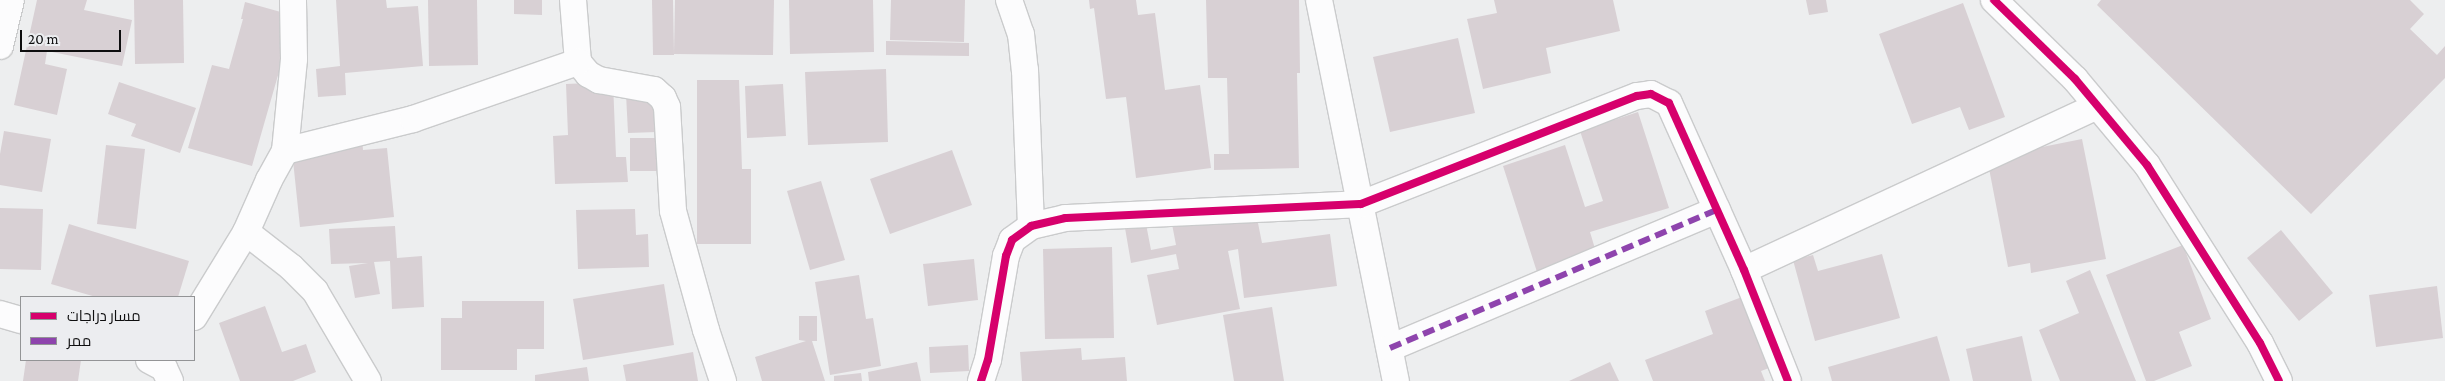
<!DOCTYPE html>
<meta charset="utf-8">
<style>
body{margin:0}
#map{position:relative;width:2445px;height:381px;overflow:hidden;background:#edeeef;font-family:"Crimson Pro",Cairo,serif}
div>[style]{position:absolute}
[style*='--x']{left:calc(var(--x)*1px);top:calc(var(--y)*1px);width:calc(var(--w)*1px);rotate:calc(var(--a)*1deg)}
.building>*{inset:0;background:#d8d0d4}
.roads{filter:drop-shadow(1px 0 #cacbcc) drop-shadow(-1px 0 #cacbcc) drop-shadow(0 1px #cacbcc) drop-shadow(0 -1px #cacbcc)}
.street>*{height:26px;margin:-13px;padding:0 13px;transform-origin:13px;border-radius:13px;background:#fcfcfd}
.quiet>*{height:6px;margin-top:-3px;transform-origin:0;background:repeating-linear-gradient(90deg,#8e44ad 0 12px,transparent 0 18px)}
.cycleway>*{height:8px;margin:-4px;padding:0 4px;transform-origin:4px;border-radius:4px;background:#d6006c}
span{translate:-50% -50%;white-space:nowrap;text-align:center;line-height:1.15;-webkit-text-stroke:4.5px #ecedf0;paint-order:stroke}
.legend{position:absolute;left:20px;top:296px;width:175px;height:65px;box-sizing:border-box;background:#ecedf0;border:1px solid #939496;margin:0;padding:6px 9px;list-style:none;font-size:15px;color:#0e0e0f}
.legend li{display:flex;align-items:center;gap:10px;height:25px}
.legend b{width:25px;border:1px solid #939496}
.scale{position:absolute;left:20px;top:30px;width:101px;height:22px;box-sizing:border-box;border:2px solid #0e0e0f;border-top:0;padding-left:6px;font-size:15px;line-height:18px;white-space:nowrap;color:#0e0e0f;-webkit-text-stroke:4px #ecedf0;paint-order:stroke}
</style>
<div id="map">
<div class="building">
<div style="clip-path:polygon(37px 0,87px 0,84px 10px,132px 20px,122px 66px,47px 51px,45px 64px,67px 69px,57px 115px,14px 105px)"></div>
<div style="clip-path:polygon(134px 0,183px 0,184px 63px,135px 64px)"></div>
<div style="clip-path:polygon(336px 0,386px 0,387px 8px,418px 6px,423px 66px,345px 73px,346px 95px,318px 97px,316px 69px,340px 66px)"></div>
<div style="clip-path:polygon(428px 0,477px 0,478px 65px,429px 66px)"></div>
<div style="clip-path:polygon(514px 0,542px 0,542px 15px,514px 14px)"></div>
<div style="clip-path:polygon(652px 0,673px 0,674px 55px,653px 55px)"></div>
<div style="clip-path:polygon(675px 0,774px 0,773px 55px,674px 54px)"></div>
<div style="clip-path:polygon(789px 0,873px 0,874px 52px,790px 54px)"></div>
<div style="clip-path:polygon(891px 0,965px 0,964px 42px,890px 40px)"></div>
<div style="clip-path:polygon(1089px 0,1136px 0,1138px 15px,1155px 13px,1165px 90px,1200px 85px,1211px 168px,1136px 178px,1126px 97px,1106px 99px,1094px 8px,1090px 9px)"></div>
<div style="clip-path:polygon(1206px 0,1299px 0,1300px 73px,1297px 73px,1299px 168px,1214px 170px,1214px 154px,1229px 154px,1227px 78px,1208px 78px)"></div>
<div style="clip-path:polygon(1494px 0,1613px 0,1620px 31px,1546px 48px,1551px 73px,1483px 89px,1467px 19px,1497px 13px)"></div>
<div style="clip-path:polygon(1806px 0,1826px 0,1828px 12px,1809px 15px)"></div>
<div style="clip-path:polygon(2101px 0,2410px 0,2424px 14px,2410px 29px,2437px 55px,2445px 46px,2445px 78px,2311px 214px,2097px 5px)"></div>
<div style="clip-path:polygon(245px 2px,295px 16px,252px 166px,188px 148px,212px 65px,229px 69px,243px 19px,241px 19px)"></div>
<div style="clip-path:polygon(1963px 3px,2005px 117px,1969px 130px,1960px 107px,1912px 124px,1879px 34px)"></div>
<div style="clip-path:polygon(1458px 38px,1475px 113px,1390px 132px,1373px 57px)"></div>
<div style="clip-path:polygon(886px 41px,969px 43px,969px 56px,886px 55px)"></div>
<div style="clip-path:polygon(886px 69px,888px 142px,808px 145px,805px 72px)"></div>
<div style="clip-path:polygon(697px 80px,739px 80px,742px 169px,751px 169px,751px 244px,697px 244px)"></div>
<div style="clip-path:polygon(119px 82px,196px 108px,180px 153px,131px 136px,136px 124px,108px 114px)"></div>
<div style="clip-path:polygon(613px 82px,616px 157px,626px 157px,628px 182px,555px 184px,553px 136px,568px 135px,566px 84px)"></div>
<div style="clip-path:polygon(783px 84px,786px 136px,747px 138px,745px 86px)"></div>
<div style="clip-path:polygon(626px 94px,656px 94px,657px 132px,628px 133px)"></div>
<div style="clip-path:polygon(1638px 112px,1669px 208px,1590px 232px,1596px 252px,1537px 272px,1503px 166px,1565px 145px,1585px 207px,1603px 201px,1580px 131px)"></div>
<div style="clip-path:polygon(361px 125px,363px 150px,387px 148px,394px 217px,300px 227px,292px 151px)"></div>
<div style="clip-path:polygon(4px 131px,51px 139px,42px 192px,0 185px,0 154px)"></div>
<div style="clip-path:polygon(630px 138px,657px 138px,657px 171px,630px 171px)"></div>
<div style="clip-path:polygon(2082px 139px,2106px 259px,2031px 273px,2030px 263px,2008px 267px,1987px 158px)"></div>
<div style="clip-path:polygon(106px 145px,145px 149px,136px 229px,97px 224px)"></div>
<div style="clip-path:polygon(952px 150px,972px 205px,890px 234px,870px 179px)"></div>
<div style="clip-path:polygon(821px 181px,845px 260px,810px 270px,787px 191px)"></div>
<div style="clip-path:polygon(0 208px,43px 209px,41px 270px,0 269px)"></div>
<div style="clip-path:polygon(1255px 208px,1262px 243px,1330px 234px,1337px 286px,1244px 298px,1238px 249px,1228px 251px,1240px 309px,1157px 325px,1147px 275px,1179px 269px,1176px 254px,1131px 263px,1125px 228px,1146px 224px,1151px 250px,1176px 245px,1172px 224px)"></div>
<div style="clip-path:polygon(635px 209px,636px 235px,648px 234px,649px 267px,578px 269px,576px 210px)"></div>
<div style="clip-path:polygon(69px 224px,189px 261px,178px 297px,96px 297px,51px 284px)"></div>
<div style="clip-path:polygon(395px 226px,397px 258px,422px 256px,424px 307px,392px 309px,390px 261px,374px 262px,380px 294px,355px 298px,349px 266px,368px 263px,331px 264px,329px 229px)"></div>
<div style="clip-path:polygon(2281px 230px,2333px 293px,2299px 321px,2247px 258px)"></div>
<div style="clip-path:polygon(2183px 245px,2211px 319px,2179px 332px,2192px 366px,2154px 381px,2146px 381px,2106px 275px)"></div>
<div style="clip-path:polygon(1112px 247px,1114px 338px,1045px 339px,1043px 249px)"></div>
<div style="clip-path:polygon(1882px 254px,1900px 318px,1815px 341px,1793px 260px,1813px 255px,1818px 271px)"></div>
<div style="clip-path:polygon(974px 259px,978px 300px,928px 306px,923px 264px)"></div>
<div style="clip-path:polygon(2090px 270px,2136px 381px,2060px 381px,2039px 330px,2079px 313px,2066px 281px)"></div>
<div style="clip-path:polygon(859px 275px,866px 319px,873px 318px,881px 366px,830px 375px,815px 282px)"></div>
<div style="clip-path:polygon(664px 284px,674px 345px,583px 360px,573px 299px)"></div>
<div style="clip-path:polygon(2437px 286px,2443px 338px,2376px 347px,2369px 295px)"></div>
<div style="clip-path:polygon(1742px 297px,1769px 368px,1761px 371px,1765px 381px,1653px 381px,1645px 360px,1713px 334px,1705px 311px)"></div>
<div style="clip-path:polygon(462px 301px,544px 301px,544px 349px,517px 349px,517px 370px,441px 370px,441px 318px,462px 318px)"></div>
<div style="clip-path:polygon(265px 306px,282px 352px,306px 344px,316px 372px,293px 381px,240px 381px,219px 323px)"></div>
<div style="clip-path:polygon(1272px 307px,1284px 381px,1234px 381px,1223px 315px)"></div>
<div style="clip-path:polygon(799px 316px,817px 316px,817px 341px,812px 341px,825px 381px,762px 381px,755px 357px,806px 341px,799px 340px)"></div>
<div style="clip-path:polygon(1937px 336px,1950px 381px,1832px 381px,1828px 367px)"></div>
<div style="clip-path:polygon(2022px 336px,2032px 381px,1973px 381px,1966px 349px)"></div>
<div style="clip-path:polygon(968px 345px,969px 371px,930px 373px,929px 347px)"></div>
<div style="clip-path:polygon(1081px 348px,1082px 360px,1125px 357px,1127px 381px,1022px 381px,1020px 352px)"></div>
<div style="clip-path:polygon(693px 352px,698px 381px,626px 381px,623px 365px)"></div>
<div style="clip-path:polygon(26px 360px,81px 360px,78px 381px,23px 381px)"></div>
<div style="clip-path:polygon(917px 362px,921px 381px,869px 381px,868px 372px)"></div>
<div style="clip-path:polygon(1610px 362px,1619px 381px,1569px 381px)"></div>
<div style="clip-path:polygon(587px 367px,589px 381px,535px 381px,535px 375px)"></div>
<div style="clip-path:polygon(861px 373px,862px 381px,834px 381px,834px 376px)"></div>
</div>
<div class="roads">
<div class="street">
<div style="--x:573;--y:0;--w:62;--a:85.4"></div>
<div style="--x:578;--y:62;--w:16;--a:50"></div>
<div style="--x:588;--y:74;--w:13;--a:29"></div>
<div style="--x:599;--y:80;--w:56;--a:10.3"></div>
<div style="--x:654;--y:90;--w:12;--a:42"></div>
<div style="--x:663;--y:98;--w:10;--a:66"></div>
<div style="--x:667;--y:107;--w:104;--a:86.7"></div>
<div style="--x:673;--y:211;--w:123;--a:74.5"></div>
<div style="--x:706;--y:330;--w:54;--a:71.6"></div>
<div style="--x:1009;--y:0;--w:36;--a:71"></div>
<div style="--x:1021;--y:34;--w:36;--a:84"></div>
<div style="--x:1025;--y:70;--w:156;--a:87.8"></div>
<div style="--x:1319;--y:0;--w:389;--a:78.6"></div>
<div style="--x:1994;--y:0;--w:113;--a:44.3"></div>
<div style="--x:2075;--y:79;--w:112;--a:50.1"></div>
<div style="--x:2147;--y:165;--w:211;--a:57.6"></div>
<div style="--x:2260;--y:343;--w:42;--a:63.4"></div>
<div style="--x:0;--y:46;--w:47;--a:-76.6"></div>
<div style="--x:285;--y:151;--w:132;--a:-14"></div>
<div style="--x:413;--y:119;--w:175;--a:-19.1"></div>
<div style="--x:246;--y:232;--w:57;--a:37.9"></div>
<div style="--x:291;--y:267;--w:34;--a:45"></div>
<div style="--x:315;--y:291;--w:104;--a:59.5"></div>
<div style="--x:1744;--y:270;--w:389;--a:-24.9"></div>
<div style="--x:0;--y:314;--w:22;--a:16"></div>
<div style="--x:194;--y:317;--w:100;--a:-58.5"></div>
<div style="--x:246;--y:232;--w:57;--a:-66.1"></div>
<div style="--x:269;--y:180;--w:33;--a:-61"></div>
<div style="--x:285;--y:151;--w:92;--a:-84.4"></div>
<div style="--x:294;--y:59;--w:59;--a:-91"></div>
<div style="--x:1390;--y:348;--w:355;--a:-22.9"></div>
<div style="--x:149;--y:360;--w:17;--a:28"></div>
<div style="--x:164;--y:368;--w:14;--a:65"></div>
<div style="--x:981;--y:381;--w:22;--a:-72"></div>
<div style="--x:988;--y:360;--w:106;--a:-80.2"></div>
<div style="--x:1006;--y:256;--w:17;--a:-69"></div>
<div style="--x:1012;--y:240;--w:24;--a:-36"></div>
<div style="--x:1031;--y:226;--w:35;--a:-13"></div>
<div style="--x:1065;--y:218;--w:296;--a:-2.7"></div>
<div style="--x:1361;--y:204;--w:296;--a:-21.4"></div>
<div style="--x:1637;--y:96;--w:14;--a:-8"></div>
<div style="--x:1651;--y:94;--w:20;--a:27"></div>
<div style="--x:1669;--y:103;--w:183;--a:65.8"></div>
<div style="--x:1744;--y:270;--w:119;--a:68.4"></div>
</div>
</div>
<div class="quiet">
<div style="--x:1390;--y:348;--w:355;--a:-22.9"></div>
</div>
<div class="cycleway">
<div style="--x:1994;--y:0;--w:113;--a:44.3"></div>
<div style="--x:2075;--y:79;--w:112;--a:50.1"></div>
<div style="--x:2147;--y:165;--w:211;--a:57.6"></div>
<div style="--x:2260;--y:343;--w:42;--a:63.4"></div>
<div style="--x:981;--y:381;--w:22;--a:-72"></div>
<div style="--x:988;--y:360;--w:106;--a:-80.2"></div>
<div style="--x:1006;--y:256;--w:17;--a:-69"></div>
<div style="--x:1012;--y:240;--w:24;--a:-36"></div>
<div style="--x:1031;--y:226;--w:35;--a:-13"></div>
<div style="--x:1065;--y:218;--w:296;--a:-2.7"></div>
<div style="--x:1361;--y:204;--w:296;--a:-21.4"></div>
<div style="--x:1637;--y:96;--w:14;--a:-8"></div>
<div style="--x:1651;--y:94;--w:20;--a:27"></div>
<div style="--x:1669;--y:103;--w:183;--a:65.8"></div>
<div style="--x:1744;--y:270;--w:119;--a:68.4"></div>
</div>
<ul class="legend">
<li><b style="height:6px;background:#d6006c"></b>مسار دراجات</li>
<li><b style="height:6px;background:#8e44ad"></b>ممر</li>
</ul>
<div class="scale">20 m</div>
</div>
